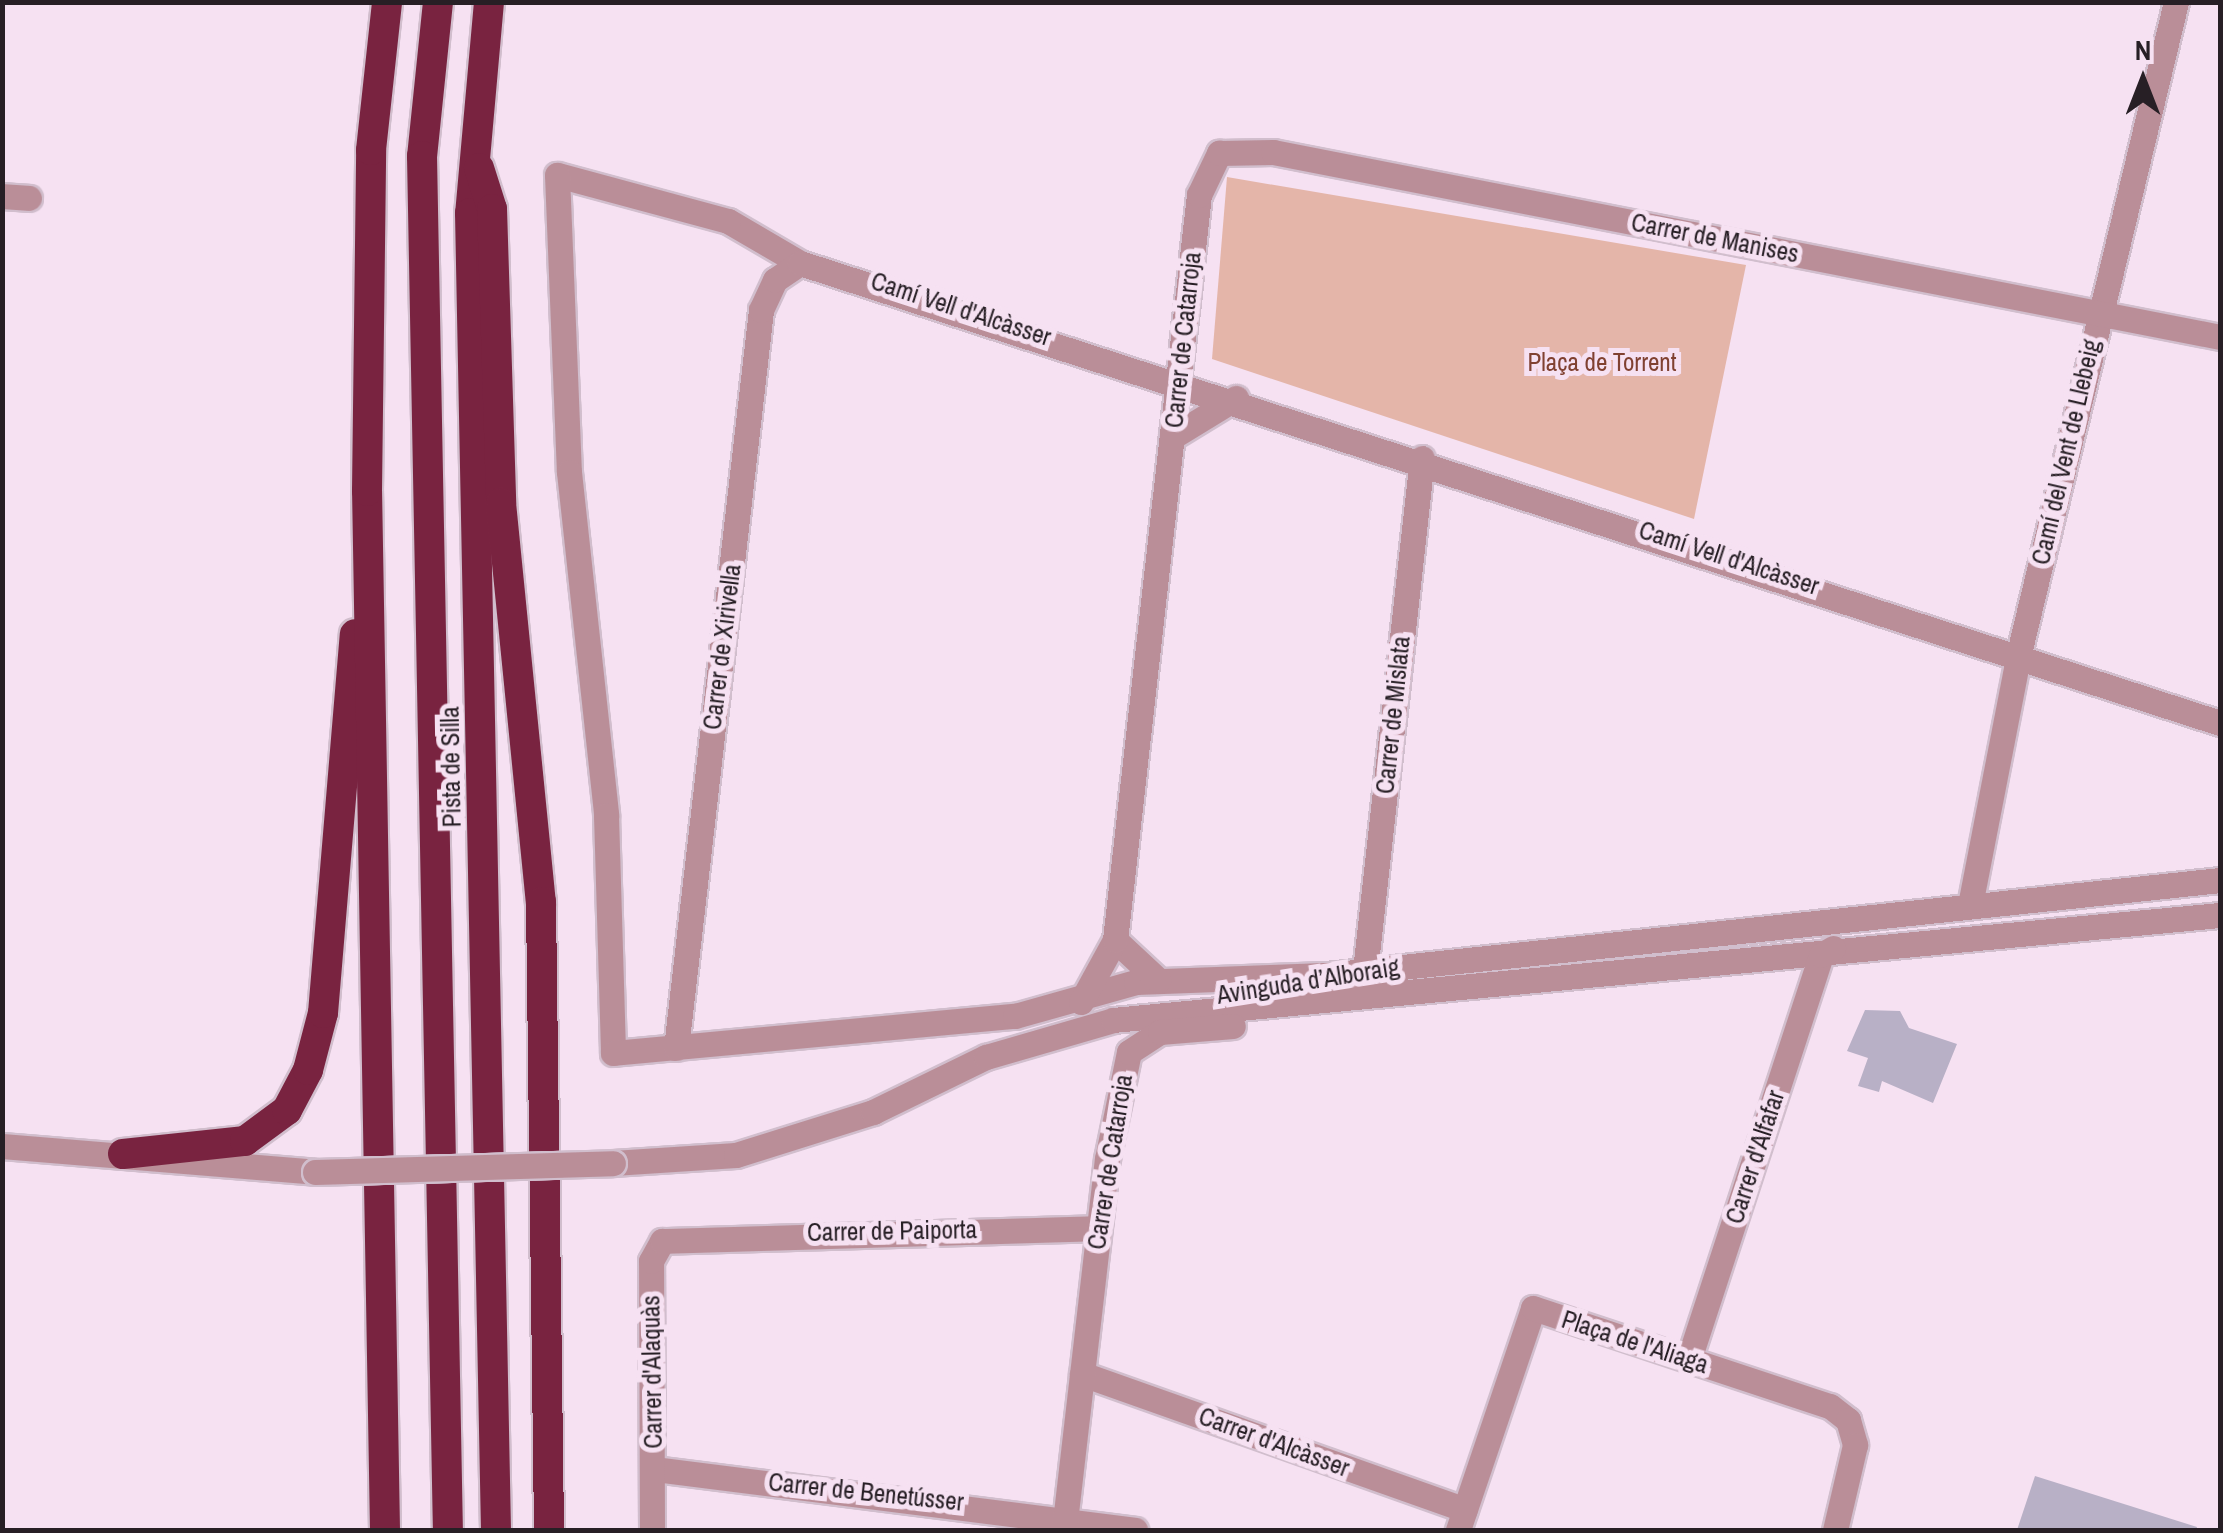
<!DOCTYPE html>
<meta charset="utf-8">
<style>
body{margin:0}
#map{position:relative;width:2223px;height:1533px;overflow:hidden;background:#f6e1f2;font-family:"Archivo Narrow",sans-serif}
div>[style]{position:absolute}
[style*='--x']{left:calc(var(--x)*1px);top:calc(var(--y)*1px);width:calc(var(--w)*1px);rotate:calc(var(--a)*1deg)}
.green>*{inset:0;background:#e4b5a9}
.building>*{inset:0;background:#b8b0c6}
.roads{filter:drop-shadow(2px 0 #d1becd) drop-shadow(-2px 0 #d1becd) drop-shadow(0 2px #d1becd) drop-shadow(0 -2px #d1becd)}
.minor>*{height:25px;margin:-12.5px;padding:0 12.5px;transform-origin:12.5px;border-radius:12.5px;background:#ba8e98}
.highway>*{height:30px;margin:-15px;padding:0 15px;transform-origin:15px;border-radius:15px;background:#792340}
.bridges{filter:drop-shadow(2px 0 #d1becd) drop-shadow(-2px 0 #d1becd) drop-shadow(0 2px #d1becd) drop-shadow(0 -2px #d1becd)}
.minor-bridge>*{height:25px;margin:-12.5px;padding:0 12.5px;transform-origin:12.5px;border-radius:12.5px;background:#ba8e98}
span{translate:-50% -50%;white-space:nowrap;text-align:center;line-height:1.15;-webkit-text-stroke:10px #f6e1f2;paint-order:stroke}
.street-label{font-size:25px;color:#271f25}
.park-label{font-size:25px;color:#804131}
.frame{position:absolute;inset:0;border:5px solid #271f25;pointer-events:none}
.north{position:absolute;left:2093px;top:30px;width:100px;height:100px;-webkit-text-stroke:8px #f6e1f2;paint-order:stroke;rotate:0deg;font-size:28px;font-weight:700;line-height:40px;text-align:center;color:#271f25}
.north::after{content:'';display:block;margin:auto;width:35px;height:45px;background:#271f25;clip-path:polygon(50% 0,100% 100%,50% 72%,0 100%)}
</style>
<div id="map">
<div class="green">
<div style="clip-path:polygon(1227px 177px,1746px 265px,1694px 519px,1212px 359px)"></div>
</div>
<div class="building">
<div style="clip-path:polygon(1865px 1010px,1900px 1011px,1909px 1028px,1957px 1044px,1933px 1103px,1882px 1081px,1879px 1092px,1858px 1086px,1868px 1058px,1847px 1051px)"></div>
<div style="clip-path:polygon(2035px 1476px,2197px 1527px,2196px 1530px,2017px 1530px)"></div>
</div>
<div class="roads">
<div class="minor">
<div style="--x:2;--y:196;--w:27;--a:4"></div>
<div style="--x:800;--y:263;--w:83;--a:-149.7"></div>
<div style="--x:728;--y:221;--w:177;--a:-164.9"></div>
<div style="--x:557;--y:175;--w:297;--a:87.7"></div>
<div style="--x:569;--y:472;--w:345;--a:83.8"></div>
<div style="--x:606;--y:815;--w:238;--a:88.3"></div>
<div style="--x:613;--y:1053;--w:404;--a:-5.3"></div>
<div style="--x:1015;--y:1016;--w:126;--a:-15.7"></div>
<div style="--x:1136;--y:982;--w:188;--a:-2.1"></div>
<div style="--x:1172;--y:437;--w:75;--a:-31.4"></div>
<div style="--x:1970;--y:905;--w:257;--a:-79"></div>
<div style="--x:2019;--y:653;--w:670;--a:-76.44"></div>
<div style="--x:1115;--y:940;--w:59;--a:42.9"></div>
<div style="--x:1365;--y:971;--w:516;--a:-83.66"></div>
<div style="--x:1308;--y:977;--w:917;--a:-6.07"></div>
<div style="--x:1081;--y:1002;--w:71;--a:-61.3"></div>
<div style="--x:1115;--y:940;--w:750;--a:-83.57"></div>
<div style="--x:1199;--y:195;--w:47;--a:-64.5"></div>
<div style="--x:1219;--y:153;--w:54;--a:-1.1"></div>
<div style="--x:1273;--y:152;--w:965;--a:11.05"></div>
<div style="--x:676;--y:1048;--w:743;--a:-83.43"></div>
<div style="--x:761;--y:310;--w:33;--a:-65"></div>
<div style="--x:775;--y:280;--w:30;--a:-34"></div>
<div style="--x:800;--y:263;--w:1493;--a:17.95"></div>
<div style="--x:2;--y:1146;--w:314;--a:4.7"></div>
<div style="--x:613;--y:1163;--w:123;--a:-3.7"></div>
<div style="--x:736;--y:1155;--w:144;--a:-17.4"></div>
<div style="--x:873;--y:1112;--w:126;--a:-26"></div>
<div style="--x:986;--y:1057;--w:132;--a:-16.2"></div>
<div style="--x:1113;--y:1020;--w:1112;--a:-5.42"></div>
<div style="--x:1689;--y:1359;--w:425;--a:-71.9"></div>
<div style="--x:1821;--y:955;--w:14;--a:-30"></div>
<div style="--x:1082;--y:1374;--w:406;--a:19.5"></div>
<div style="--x:654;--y:1469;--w:485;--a:7.2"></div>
<div style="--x:652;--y:1530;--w:269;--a:-90.2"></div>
<div style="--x:651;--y:1261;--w:23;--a:-61"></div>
<div style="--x:662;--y:1241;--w:437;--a:-1.7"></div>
<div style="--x:1064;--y:1530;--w:373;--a:-83.4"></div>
<div style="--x:1107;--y:1159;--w:109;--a:-78.4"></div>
<div style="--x:1129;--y:1052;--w:37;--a:-33"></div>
<div style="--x:1160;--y:1032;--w:73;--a:-4.7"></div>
<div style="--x:1458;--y:1530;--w:234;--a:-71.3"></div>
<div style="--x:1533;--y:1308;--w:313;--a:18.3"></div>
<div style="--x:1830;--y:1406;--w:23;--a:38"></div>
<div style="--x:1848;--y:1420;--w:26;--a:74"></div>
<div style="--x:1855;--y:1445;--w:87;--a:103.2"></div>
</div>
<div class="highway">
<div style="--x:438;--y:2;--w:155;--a:95.9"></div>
<div style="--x:422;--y:156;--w:1374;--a:88.92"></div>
<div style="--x:489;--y:2;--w:212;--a:95.1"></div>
<div style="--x:470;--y:213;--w:1317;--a:88.87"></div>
<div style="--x:479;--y:168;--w:43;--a:72.4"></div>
<div style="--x:492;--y:209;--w:294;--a:88.2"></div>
<div style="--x:501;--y:503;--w:401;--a:84.3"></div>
<div style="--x:541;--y:902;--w:628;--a:89.27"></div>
<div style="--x:123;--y:1154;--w:123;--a:-6.1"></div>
<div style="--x:245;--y:1141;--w:52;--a:-36.4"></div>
<div style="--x:287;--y:1110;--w:45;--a:-62.3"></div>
<div style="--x:308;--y:1070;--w:59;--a:-75.3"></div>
<div style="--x:323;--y:1013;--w:380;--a:-85.2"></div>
<div style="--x:385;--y:1530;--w:1039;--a:-90.99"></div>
<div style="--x:367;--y:491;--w:341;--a:-89.3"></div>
<div style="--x:371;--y:150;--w:149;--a:-83.8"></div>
</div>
</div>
<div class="bridges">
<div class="minor-bridge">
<div style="--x:315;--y:1172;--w:298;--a:-1.7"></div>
</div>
</div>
<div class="street-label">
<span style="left:1715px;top:238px;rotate:11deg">Carrer de Manises</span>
<span style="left:961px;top:309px;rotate:18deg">Camí Vell d'Alcàsser</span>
<span style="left:1183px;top:340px;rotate:-84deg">Carrer de Catarroja</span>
<span style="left:2066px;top:452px;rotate:-77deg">Camí del Vent de Llebeig</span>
<span style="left:1729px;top:558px;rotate:18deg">Camí Vell d'Alcàsser</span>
<span style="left:722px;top:647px;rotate:-83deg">Carrer de Xirivella</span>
<span style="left:1393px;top:715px;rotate:-84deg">Carrer de Mislata</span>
<span style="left:451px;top:767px;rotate:-91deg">Pista de Silla</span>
<span style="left:1308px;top:981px;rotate:-9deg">Avinguda d’Alboraig</span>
<span style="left:1755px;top:1157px;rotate:-72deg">Carrer d'Alfafar</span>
<span style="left:1110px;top:1162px;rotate:-81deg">Carrer de Catarroja</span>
<span style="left:892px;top:1231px;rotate:-1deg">Carrer de Paiporta</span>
<span style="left:1635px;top:1342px;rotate:18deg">Plaça de l'Aliaga</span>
<span style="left:652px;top:1372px;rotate:-91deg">Carrer d'Alaquàs</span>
<span style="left:1274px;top:1442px;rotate:20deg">Carrer d'Alcàsser</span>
<span style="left:866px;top:1492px;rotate:6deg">Carrer de Benetússer</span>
</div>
<div class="park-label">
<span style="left:1602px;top:362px">Plaça de Torrent</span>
</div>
<div class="frame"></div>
<div class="north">N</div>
</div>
